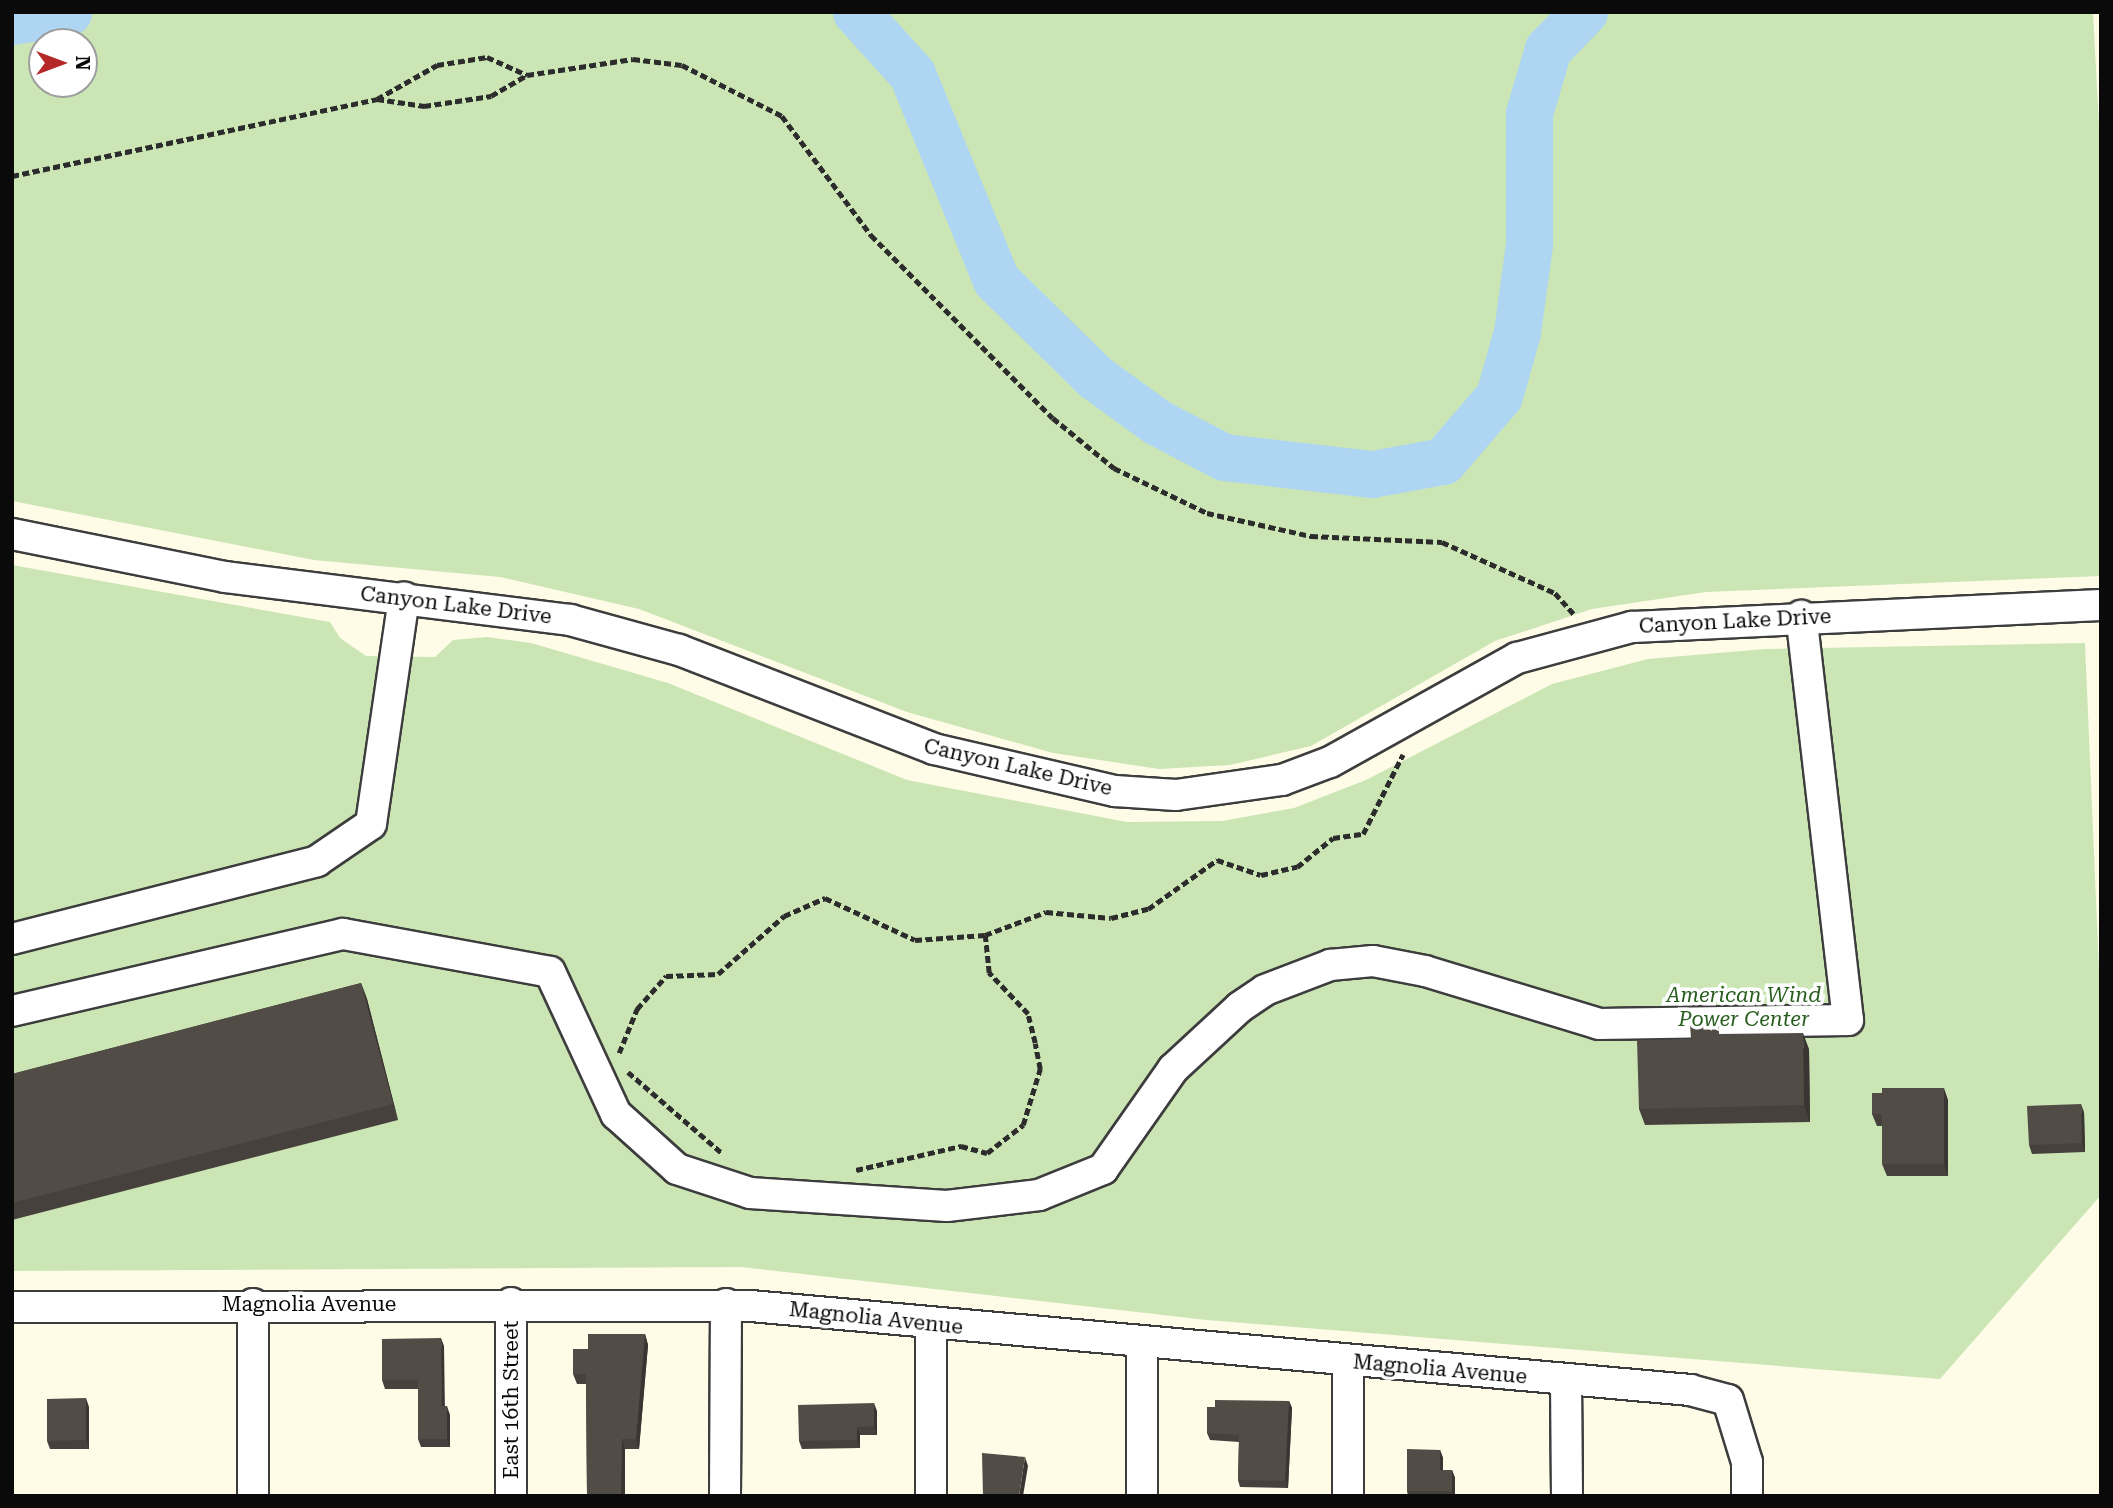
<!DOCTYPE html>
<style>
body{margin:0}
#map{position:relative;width:2113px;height:1508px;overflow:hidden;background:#fefbe7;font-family:"Roboto Serif",serif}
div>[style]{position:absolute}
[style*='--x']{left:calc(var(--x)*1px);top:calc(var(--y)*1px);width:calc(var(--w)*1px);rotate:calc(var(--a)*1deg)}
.green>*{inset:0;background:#cbe6b4}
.river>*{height:47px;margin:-23.5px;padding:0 23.5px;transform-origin:23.5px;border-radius:23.5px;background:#aed6f3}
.path>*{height:4.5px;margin-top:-2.25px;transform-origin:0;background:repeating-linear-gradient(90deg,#2c2c2c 0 7px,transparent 0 10.5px)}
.roads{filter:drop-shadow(2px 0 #3d3d3d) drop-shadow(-2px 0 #3d3d3d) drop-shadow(0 2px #3d3d3d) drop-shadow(0 -2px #3d3d3d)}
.minor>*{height:30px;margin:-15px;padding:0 15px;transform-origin:15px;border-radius:15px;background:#fff}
.wall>*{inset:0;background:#47413d}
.shaded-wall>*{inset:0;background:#393532}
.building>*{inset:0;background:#524c47}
span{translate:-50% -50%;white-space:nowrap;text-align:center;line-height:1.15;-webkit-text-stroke:7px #fff;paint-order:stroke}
.street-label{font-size:21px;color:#0a0a0a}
.park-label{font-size:21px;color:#285e1e;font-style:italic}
.frame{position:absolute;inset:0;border:14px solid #0a0a0a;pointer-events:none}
.north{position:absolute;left:28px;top:28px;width:70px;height:70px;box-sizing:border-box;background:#fff;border:2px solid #9d9d9d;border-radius:50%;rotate:90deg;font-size:19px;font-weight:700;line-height:28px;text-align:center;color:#0a0a0a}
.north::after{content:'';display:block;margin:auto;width:24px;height:32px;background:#b42928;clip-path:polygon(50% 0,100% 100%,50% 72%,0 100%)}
</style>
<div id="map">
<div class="green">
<div style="clip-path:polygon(evenodd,12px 12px,2093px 12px,2101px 163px,2101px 576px,1706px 592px,1592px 609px,1495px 641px,1311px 746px,1230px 765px,1159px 769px,1053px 753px,907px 712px,639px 609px,500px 577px,314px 560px,12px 501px,12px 12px,42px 42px,84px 42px,84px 84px,42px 84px,42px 42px)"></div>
<div style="clip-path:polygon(12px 565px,330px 622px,340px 638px,366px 656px,435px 657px,453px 640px,487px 637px,531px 643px,668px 683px,907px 780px,1127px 822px,1222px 821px,1294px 808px,1366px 780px,1552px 684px,1648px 659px,1765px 649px,2085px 643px,2101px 1017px,2101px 1195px,1940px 1379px,1207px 1320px,741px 1267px,12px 1271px)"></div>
</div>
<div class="river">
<div style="--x:856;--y:12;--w:84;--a:47.9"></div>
<div style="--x:912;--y:74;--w:222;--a:67.8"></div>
<div style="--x:996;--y:280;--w:139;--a:44.4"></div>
<div style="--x:1095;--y:377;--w:77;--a:36"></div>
<div style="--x:1157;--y:422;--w:76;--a:27.6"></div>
<div style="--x:1224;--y:457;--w:149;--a:6.6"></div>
<div style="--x:1372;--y:474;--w:72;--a:-10.4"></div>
<div style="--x:1443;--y:461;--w:86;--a:-49.3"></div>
<div style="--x:1499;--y:396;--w:66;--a:-74.3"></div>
<div style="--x:1517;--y:332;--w:89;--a:-82.2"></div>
<div style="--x:1529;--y:244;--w:131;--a:-90"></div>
<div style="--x:1529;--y:113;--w:67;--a:-73.5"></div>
<div style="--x:1548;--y:49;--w:52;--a:-45.8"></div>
<div style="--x:12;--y:21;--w:57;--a:-9.1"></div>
</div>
<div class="path">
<div style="--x:377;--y:99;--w:48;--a:8.5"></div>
<div style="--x:424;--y:106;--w:68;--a:-8.5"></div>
<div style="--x:491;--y:96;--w:42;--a:-30.3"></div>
<div style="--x:527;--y:75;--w:107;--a:-8.6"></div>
<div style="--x:633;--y:59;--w:49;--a:7"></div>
<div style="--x:682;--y:65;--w:112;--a:27"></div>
<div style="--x:782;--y:116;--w:149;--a:53.2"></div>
<div style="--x:871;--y:235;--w:258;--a:45.2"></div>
<div style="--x:1053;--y:418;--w:79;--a:39.3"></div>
<div style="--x:1114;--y:468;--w:103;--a:25.8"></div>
<div style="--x:1207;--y:513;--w:107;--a:12.5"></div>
<div style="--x:1311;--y:536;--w:131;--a:2.6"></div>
<div style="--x:1442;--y:542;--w:124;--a:24.3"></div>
<div style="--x:1555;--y:593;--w:30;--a:48"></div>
<div style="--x:12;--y:176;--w:373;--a:-11.9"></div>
<div style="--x:377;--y:99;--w:69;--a:-29.5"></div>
<div style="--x:437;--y:65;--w:51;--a:-9.1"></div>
<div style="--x:487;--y:57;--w:44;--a:24.2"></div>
<div style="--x:619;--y:1053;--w:48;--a:-67.8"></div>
<div style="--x:637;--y:1009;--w:44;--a:-48.7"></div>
<div style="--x:666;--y:976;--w:52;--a:-2.2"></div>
<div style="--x:718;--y:974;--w:88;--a:-41.3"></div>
<div style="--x:784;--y:916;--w:45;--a:-23.7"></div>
<div style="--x:825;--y:898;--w:99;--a:25"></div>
<div style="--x:915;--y:940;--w:70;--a:-4.1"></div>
<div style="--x:985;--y:935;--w:65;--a:-20.7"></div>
<div style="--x:1046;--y:912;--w:65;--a:5.3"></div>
<div style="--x:1111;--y:918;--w:38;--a:-14"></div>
<div style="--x:1148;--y:909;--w:85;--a:-35.4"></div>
<div style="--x:1217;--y:860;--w:46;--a:18.8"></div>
<div style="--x:1261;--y:875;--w:37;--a:-13"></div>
<div style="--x:1297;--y:867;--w:46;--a:-38.9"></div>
<div style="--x:1333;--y:838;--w:30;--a:-8"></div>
<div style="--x:1363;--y:834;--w:89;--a:-63.4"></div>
<div style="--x:628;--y:1072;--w:124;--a:40.8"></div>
<div style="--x:856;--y:1170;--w:108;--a:-12.9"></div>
<div style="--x:961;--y:1146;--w:27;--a:15"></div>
<div style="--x:987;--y:1153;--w:46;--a:-37.9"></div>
<div style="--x:1023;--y:1125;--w:59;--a:-73.1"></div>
<div style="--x:1040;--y:1069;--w:26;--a:-101"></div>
<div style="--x:1035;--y:1043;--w:30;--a:-104"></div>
<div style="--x:1028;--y:1014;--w:57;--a:-133.6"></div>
<div style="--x:989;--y:973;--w:38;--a:-96"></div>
</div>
<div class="roads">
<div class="minor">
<div style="--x:12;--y:534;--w:217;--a:11.4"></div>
<div style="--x:225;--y:577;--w:348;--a:7.1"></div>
<div style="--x:570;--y:620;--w:113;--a:15.4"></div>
<div style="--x:679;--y:650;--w:274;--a:21.2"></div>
<div style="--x:934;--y:749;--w:186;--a:13.1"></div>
<div style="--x:1115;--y:791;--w:61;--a:3.8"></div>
<div style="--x:1176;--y:795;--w:107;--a:-8.1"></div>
<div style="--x:1282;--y:780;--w:51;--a:-20.6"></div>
<div style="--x:1330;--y:762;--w:214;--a:-29.1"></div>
<div style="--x:1517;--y:658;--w:119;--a:-15.1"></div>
<div style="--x:1632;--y:627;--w:470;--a:-2.7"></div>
<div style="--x:12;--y:939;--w:315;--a:-14.3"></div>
<div style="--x:317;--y:861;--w:65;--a:-34.4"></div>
<div style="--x:371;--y:824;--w:229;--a:-81.7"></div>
<div style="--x:12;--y:1011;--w:340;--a:-13.1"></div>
<div style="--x:343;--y:934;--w:210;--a:10.4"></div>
<div style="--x:550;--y:972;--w:157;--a:65.1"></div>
<div style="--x:616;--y:1114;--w:82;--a:42"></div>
<div style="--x:677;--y:1169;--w:77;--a:18.2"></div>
<div style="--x:750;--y:1193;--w:197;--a:3.8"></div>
<div style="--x:947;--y:1206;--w:93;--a:-6.8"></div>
<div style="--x:1039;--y:1195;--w:69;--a:-22.1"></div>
<div style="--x:1103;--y:1169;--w:122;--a:-55"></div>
<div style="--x:1173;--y:1069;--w:91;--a:-42.8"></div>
<div style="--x:1240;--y:1007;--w:30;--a:-34"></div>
<div style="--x:1265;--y:990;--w:70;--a:-21"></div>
<div style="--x:1330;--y:965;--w:43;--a:-5.3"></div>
<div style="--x:1373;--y:961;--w:53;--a:10.9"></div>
<div style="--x:1425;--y:971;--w:182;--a:16.9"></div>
<div style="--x:1599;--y:1024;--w:249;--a:-0.9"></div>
<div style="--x:1848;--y:1020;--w:407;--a:-96.6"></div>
<div style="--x:511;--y:1303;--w:193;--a:90"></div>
<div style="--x:253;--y:1304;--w:192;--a:90"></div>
<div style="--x:12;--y:1307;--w:739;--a:-0.08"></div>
<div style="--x:751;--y:1306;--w:943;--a:5.11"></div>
<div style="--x:1690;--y:1390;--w:39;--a:15"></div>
<div style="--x:1728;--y:1400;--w:65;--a:73"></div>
<div style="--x:1747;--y:1462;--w:34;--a:90"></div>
<div style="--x:1142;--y:1344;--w:152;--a:90"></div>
<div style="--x:1566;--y:1380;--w:116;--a:89.5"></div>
<div style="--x:725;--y:1496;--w:192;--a:-89.7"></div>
<div style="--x:931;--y:1496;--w:173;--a:-90"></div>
<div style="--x:1348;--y:1496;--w:135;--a:-90"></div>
</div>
</div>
<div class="wall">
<div style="clip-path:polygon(361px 983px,367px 999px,398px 1120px,12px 1220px,12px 1074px)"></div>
<div style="clip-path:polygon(1723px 1034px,1809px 1049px,1810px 1122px,1645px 1125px,1639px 1109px,1691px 1039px)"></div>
<div style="clip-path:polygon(1948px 1100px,1948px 1176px,1887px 1176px,1882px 1164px,1882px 1126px,1877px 1126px,1872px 1114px)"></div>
<div style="clip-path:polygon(2084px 1112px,2085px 1152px,2032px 1154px,2029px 1145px)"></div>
<div style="clip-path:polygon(645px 1334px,648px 1345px,639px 1449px,625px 1449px,625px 1496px,587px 1496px,586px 1384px,577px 1384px,573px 1374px,588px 1349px)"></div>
<div style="clip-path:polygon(444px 1346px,444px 1406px,450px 1415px,450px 1447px,421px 1447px,418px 1439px,418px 1389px,385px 1389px,382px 1380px)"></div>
<div style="clip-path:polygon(1289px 1401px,1292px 1408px,1288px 1488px,1240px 1487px,1238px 1480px,1239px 1442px,1210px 1440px,1207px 1433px,1215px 1407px)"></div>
<div style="clip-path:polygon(89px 1407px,89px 1449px,50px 1449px,47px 1441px)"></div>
<div style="clip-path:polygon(877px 1411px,877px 1435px,860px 1435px,860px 1448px,802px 1449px,799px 1441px)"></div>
<div style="clip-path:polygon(1440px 1450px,1443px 1458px,1443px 1470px,1452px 1470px,1455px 1478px,1455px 1496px,1408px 1496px,1407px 1491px)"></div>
</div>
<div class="shaded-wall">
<div style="clip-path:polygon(361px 983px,367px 999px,398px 1120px,393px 1104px)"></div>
<div style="clip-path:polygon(1803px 1033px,1809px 1049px,1810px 1122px,1804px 1105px)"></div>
<div style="clip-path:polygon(1944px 1088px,1948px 1100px,1948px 1176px,1944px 1164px)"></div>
<div style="clip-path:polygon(2081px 1104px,2084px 1112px,2085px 1152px,2082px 1143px)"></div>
<div style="clip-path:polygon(645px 1334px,648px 1345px,639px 1449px,636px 1439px)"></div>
<div style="clip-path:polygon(441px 1338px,444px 1346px,445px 1415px,442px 1406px)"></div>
<div style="clip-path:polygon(86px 1398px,89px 1407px,89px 1449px,86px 1440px)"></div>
<div style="clip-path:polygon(1289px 1401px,1292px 1408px,1288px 1488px,1285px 1481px)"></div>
<div style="clip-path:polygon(874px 1403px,877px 1411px,877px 1435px,874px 1426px)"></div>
<div style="clip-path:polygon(447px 1406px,450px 1415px,450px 1447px,447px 1439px)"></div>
<div style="clip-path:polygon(857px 1427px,860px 1435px,860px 1448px,857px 1440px)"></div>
<div style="clip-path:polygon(622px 1439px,625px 1449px,625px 1496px,621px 1496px)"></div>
<div style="clip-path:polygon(1440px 1450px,1443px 1458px,1443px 1478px,1440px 1470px)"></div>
<div style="clip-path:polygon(1025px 1457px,1028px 1466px,1023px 1496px,1019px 1496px)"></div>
<div style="clip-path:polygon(1452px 1470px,1455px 1478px,1455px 1496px,1453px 1496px,1452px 1491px)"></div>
</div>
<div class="building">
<div style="clip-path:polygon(361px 983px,393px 1104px,12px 1203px,12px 1074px)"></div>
<div style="clip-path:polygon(1719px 1023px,1719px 1034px,1803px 1033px,1804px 1105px,1639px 1109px,1637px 1040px,1691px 1039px,1690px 1024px)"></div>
<div style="clip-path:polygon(1882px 1088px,1944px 1088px,1944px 1164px,1882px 1164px,1882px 1114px,1872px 1114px,1872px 1093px,1882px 1093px)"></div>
<div style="clip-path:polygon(2081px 1104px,2082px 1143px,2029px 1145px,2027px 1106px)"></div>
<div style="clip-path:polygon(588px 1334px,645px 1334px,636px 1439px,622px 1439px,621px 1496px,587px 1496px,586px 1374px,573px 1374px,573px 1349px,588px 1349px)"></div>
<div style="clip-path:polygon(441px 1338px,442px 1406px,447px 1406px,447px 1439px,418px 1439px,418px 1380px,382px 1380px,382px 1339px)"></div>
<div style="clip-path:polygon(86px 1398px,86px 1440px,47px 1441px,47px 1399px)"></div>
<div style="clip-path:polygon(1215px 1400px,1289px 1401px,1285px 1481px,1238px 1480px,1239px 1435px,1207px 1433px,1207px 1407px,1215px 1407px)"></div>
<div style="clip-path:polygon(874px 1403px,874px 1426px,857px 1427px,857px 1440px,799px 1441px,798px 1405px)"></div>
<div style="clip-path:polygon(1407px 1449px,1440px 1450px,1440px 1470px,1452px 1470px,1452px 1491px,1407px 1491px)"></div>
<div style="clip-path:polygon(982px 1453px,1025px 1457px,1019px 1496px,983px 1496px)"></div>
</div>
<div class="street-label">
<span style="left:456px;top:605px;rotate:7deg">Canyon Lake Drive</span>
<span style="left:1735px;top:621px;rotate:-3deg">Canyon Lake Drive</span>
<span style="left:1018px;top:767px;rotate:13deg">Canyon Lake Drive</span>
<span style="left:309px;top:1304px">Magnolia Avenue</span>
<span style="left:876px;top:1318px;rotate:6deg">Magnolia Avenue</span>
<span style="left:1440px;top:1369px;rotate:5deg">Magnolia Avenue</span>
<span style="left:511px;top:1400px;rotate:-90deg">East 16th Street</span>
</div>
<div class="park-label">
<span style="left:1744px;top:1007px">American Wind<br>Power Center</span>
</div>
<div class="frame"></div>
<div class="north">N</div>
</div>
